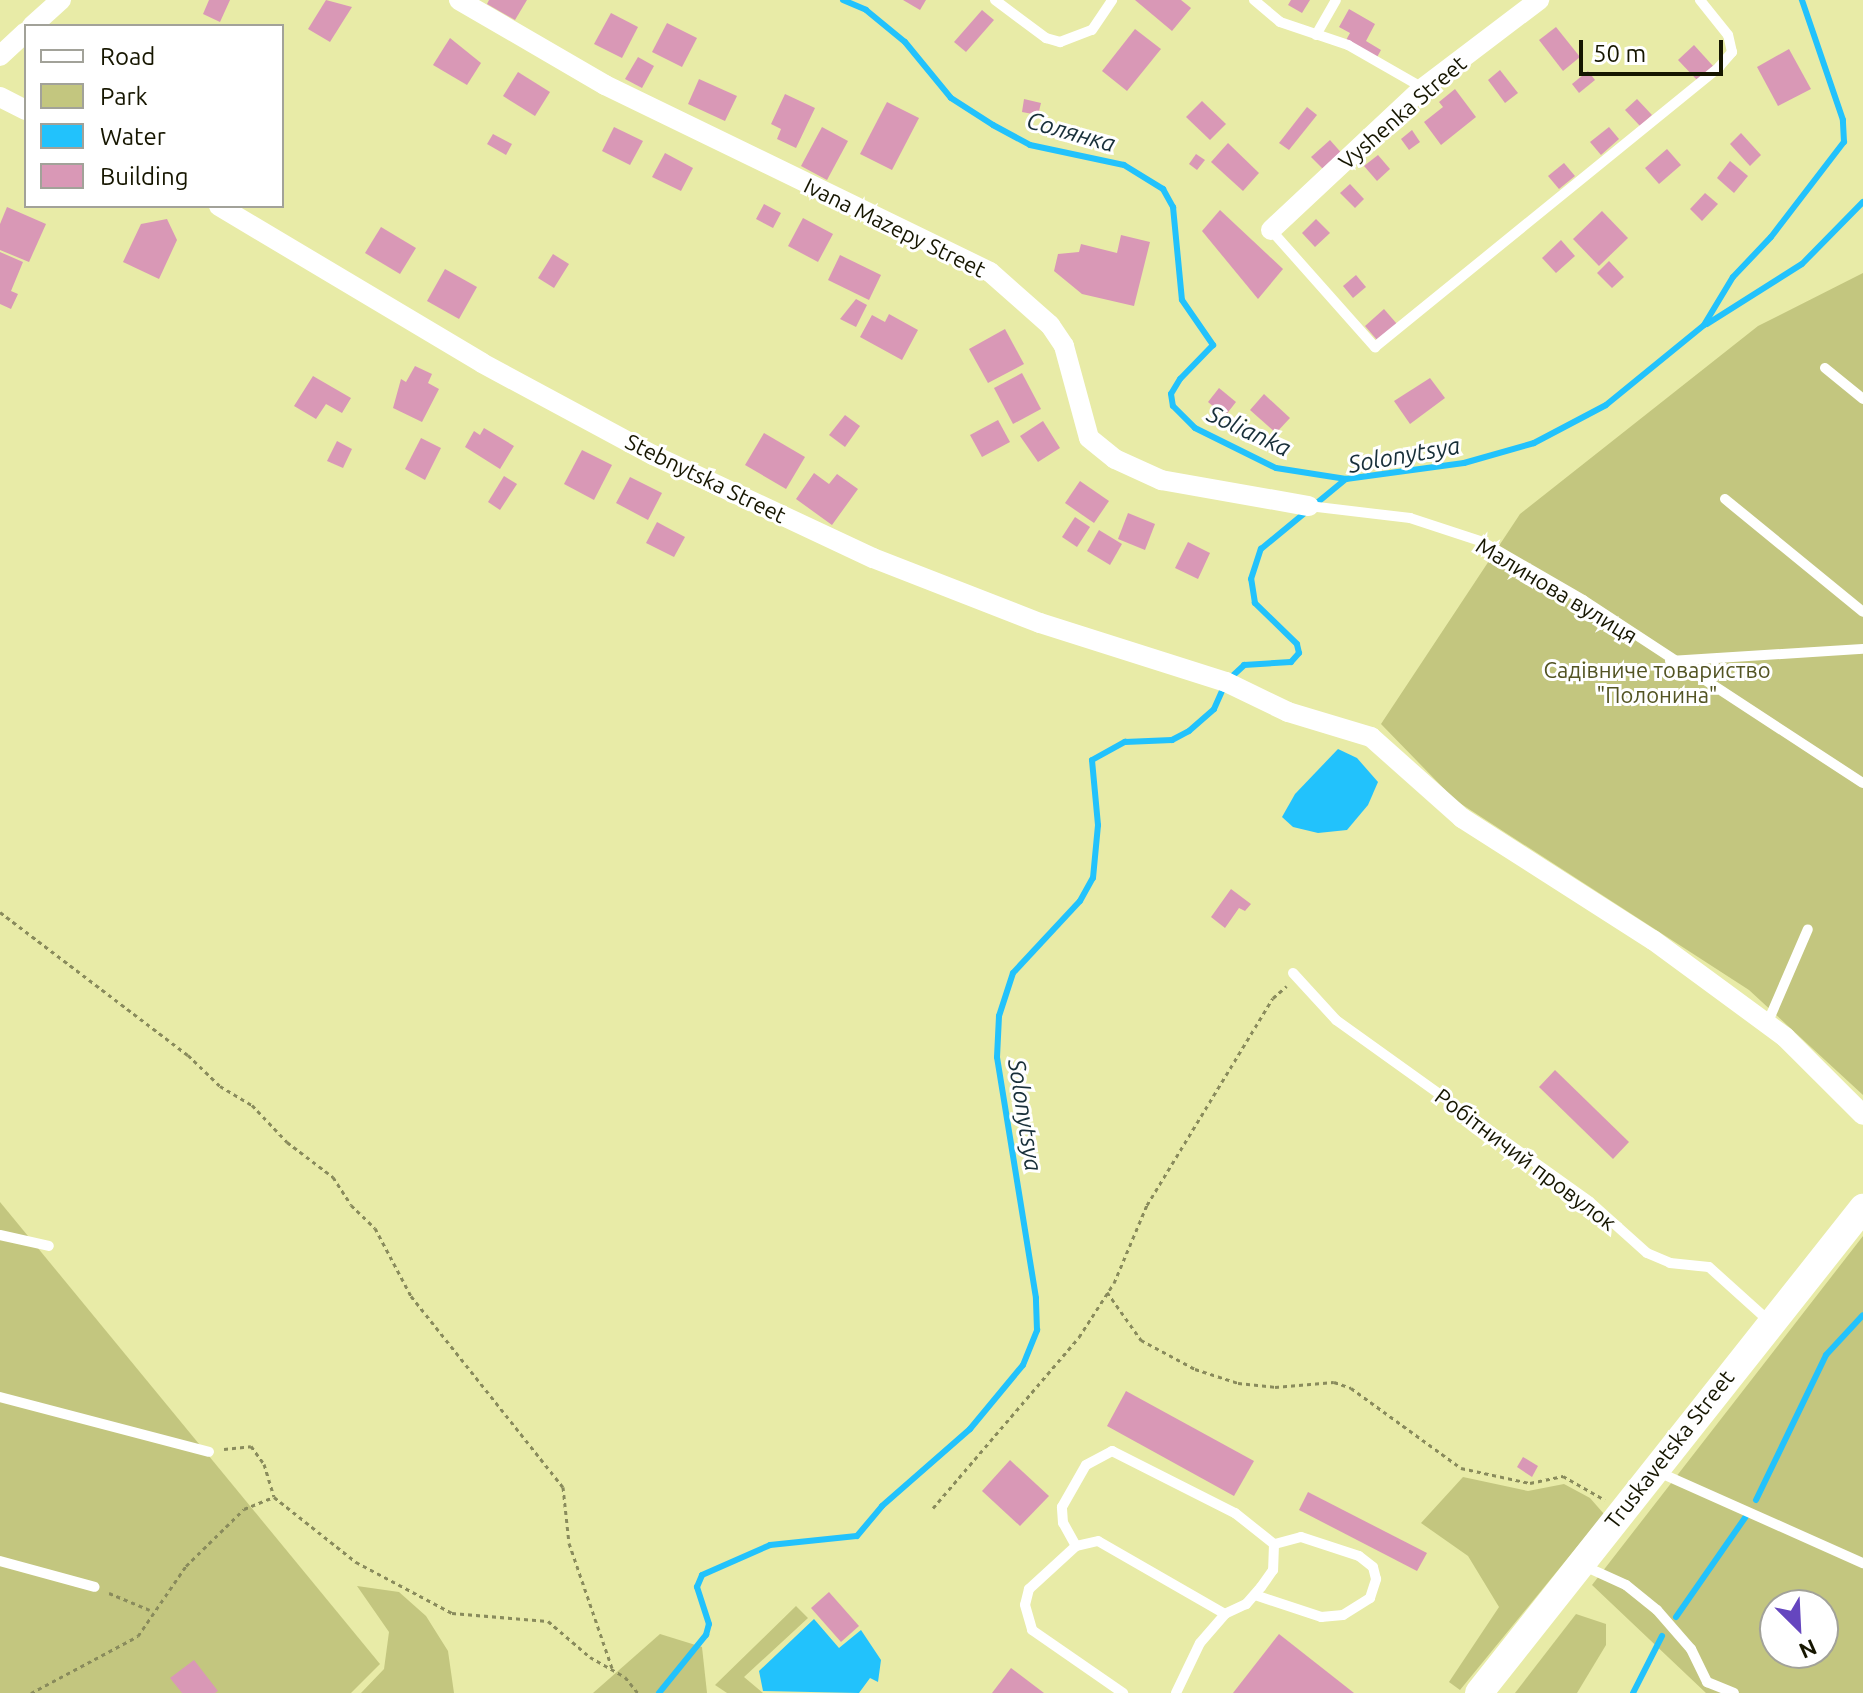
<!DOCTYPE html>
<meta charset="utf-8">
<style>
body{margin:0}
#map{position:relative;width:1863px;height:1693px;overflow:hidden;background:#e8eba7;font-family:Ubuntu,sans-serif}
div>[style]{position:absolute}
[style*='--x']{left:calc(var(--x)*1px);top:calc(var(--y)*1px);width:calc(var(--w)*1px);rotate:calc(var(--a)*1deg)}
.green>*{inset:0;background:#c3c67f}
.water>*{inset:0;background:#22c2fc}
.stream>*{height:6px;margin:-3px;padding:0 3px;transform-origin:3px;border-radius:3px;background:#22c2fc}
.building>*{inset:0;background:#d998b6}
.path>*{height:3px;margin-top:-1.5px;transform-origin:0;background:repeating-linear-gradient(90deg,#898b5c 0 4px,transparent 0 8px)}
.lane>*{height:10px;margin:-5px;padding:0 5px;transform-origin:5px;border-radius:5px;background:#fff}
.street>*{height:20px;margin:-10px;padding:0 10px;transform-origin:10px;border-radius:10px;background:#fff}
.secondary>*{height:28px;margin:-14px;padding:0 14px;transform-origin:14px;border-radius:14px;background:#fff}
span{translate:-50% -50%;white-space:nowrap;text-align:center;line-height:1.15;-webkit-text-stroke:6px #fff;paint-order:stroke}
.street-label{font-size:22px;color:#161600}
.park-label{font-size:22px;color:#535423}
.water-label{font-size:24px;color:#182f39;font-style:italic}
.legend{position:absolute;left:24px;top:24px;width:260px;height:184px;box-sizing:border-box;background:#fff;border:2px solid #a2a299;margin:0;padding:10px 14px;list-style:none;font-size:24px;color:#161600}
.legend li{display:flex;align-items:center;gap:16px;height:40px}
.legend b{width:40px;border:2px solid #a2a299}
.north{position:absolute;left:1759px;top:1589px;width:80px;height:80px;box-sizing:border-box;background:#fff;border:2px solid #a2a299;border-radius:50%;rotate:156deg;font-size:22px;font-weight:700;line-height:32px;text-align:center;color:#161600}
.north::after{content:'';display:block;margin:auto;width:28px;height:36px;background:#6546bf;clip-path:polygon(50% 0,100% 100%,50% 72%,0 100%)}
.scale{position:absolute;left:1579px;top:40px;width:144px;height:36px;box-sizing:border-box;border:4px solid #161600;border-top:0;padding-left:10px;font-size:24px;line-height:28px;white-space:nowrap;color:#161600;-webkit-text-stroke:6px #fff;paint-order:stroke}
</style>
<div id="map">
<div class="green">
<div style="clip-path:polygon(1863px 273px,1863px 1095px,1749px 990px,1455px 800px,1381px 724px,1520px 514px,1758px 326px)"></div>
<div style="clip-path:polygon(0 1202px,380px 1664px,351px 1693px,0 1693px)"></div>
<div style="clip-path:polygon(evenodd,1863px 1236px,1863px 1693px,1706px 1693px,1592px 1585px,1863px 1236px,1775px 1605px,1823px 1605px,1823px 1653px,1775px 1653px,1775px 1605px)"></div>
<div style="clip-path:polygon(1463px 1477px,1528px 1491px,1564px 1484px,1590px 1498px,1604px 1514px,1460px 1690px,1449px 1682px,1499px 1607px,1468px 1556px,1421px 1523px)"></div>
<div style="clip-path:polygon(357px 1586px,399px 1592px,426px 1616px,448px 1651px,454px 1693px,361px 1693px,384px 1669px,389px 1632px)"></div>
<div style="clip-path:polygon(796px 1606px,808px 1618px,744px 1677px,763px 1693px,727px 1693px,715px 1685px)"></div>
<div style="clip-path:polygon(1576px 1614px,1606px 1624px,1606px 1645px,1577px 1693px,1515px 1693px)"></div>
<div style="clip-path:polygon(660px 1634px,702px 1647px,707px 1693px,593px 1693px)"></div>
</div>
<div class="water">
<div style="clip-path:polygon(1338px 749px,1357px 758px,1378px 782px,1368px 805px,1347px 830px,1318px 833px,1293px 827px,1282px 817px,1295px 794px)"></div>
<div style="clip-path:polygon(814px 1619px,839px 1648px,861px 1630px,881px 1660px,878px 1682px,870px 1678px,859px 1693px,763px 1691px,759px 1671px)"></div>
</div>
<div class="stream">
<div style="--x:843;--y:0;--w:25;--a:23"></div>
<div style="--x:866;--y:10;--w:50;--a:39.4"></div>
<div style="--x:905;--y:42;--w:72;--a:50.6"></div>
<div style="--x:951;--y:98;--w:50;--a:32.7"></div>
<div style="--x:993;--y:125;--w:42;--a:28.4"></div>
<div style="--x:1030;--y:145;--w:96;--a:12"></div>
<div style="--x:1124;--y:165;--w:46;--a:31.6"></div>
<div style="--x:1163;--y:189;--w:21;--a:61"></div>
<div style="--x:1173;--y:207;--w:93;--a:84.5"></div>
<div style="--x:1182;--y:300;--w:55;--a:55.4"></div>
<div style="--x:1213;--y:345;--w:47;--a:134.1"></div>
<div style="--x:1180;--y:379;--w:17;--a:121"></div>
<div style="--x:1171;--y:394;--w:12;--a:81"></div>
<div style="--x:1173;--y:406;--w:31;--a:45"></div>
<div style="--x:1195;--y:428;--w:90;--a:26.3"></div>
<div style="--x:1276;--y:468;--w:71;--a:8.9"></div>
<div style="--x:1707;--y:324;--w:112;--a:-32.3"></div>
<div style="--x:1802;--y:264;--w:87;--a:-45.5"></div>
<div style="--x:1756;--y:1500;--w:161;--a:-64.2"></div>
<div style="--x:1826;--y:1355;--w:54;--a:-47.2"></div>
<div style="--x:1676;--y:1617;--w:124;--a:-55.2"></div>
<div style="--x:659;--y:1693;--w:75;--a:-51"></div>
<div style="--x:706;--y:1635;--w:11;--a:-75"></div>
<div style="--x:709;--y:1624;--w:39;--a:-108"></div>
<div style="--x:697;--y:1587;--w:13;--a:-67"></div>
<div style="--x:702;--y:1575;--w:74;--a:-23.8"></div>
<div style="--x:770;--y:1545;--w:87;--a:-5.9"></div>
<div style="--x:857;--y:1536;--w:39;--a:-50"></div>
<div style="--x:882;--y:1506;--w:117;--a:-41.2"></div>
<div style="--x:970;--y:1429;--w:83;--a:-50.4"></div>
<div style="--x:1023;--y:1365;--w:38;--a:-68"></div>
<div style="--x:1037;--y:1330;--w:32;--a:-92"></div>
<div style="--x:1036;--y:1298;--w:244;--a:-99.2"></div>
<div style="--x:997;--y:1057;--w:41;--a:-87.2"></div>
<div style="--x:999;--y:1016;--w:45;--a:-72"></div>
<div style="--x:1013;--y:973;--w:98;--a:-47.1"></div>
<div style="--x:1080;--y:901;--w:26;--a:-61"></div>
<div style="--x:1093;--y:878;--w:53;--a:-84.6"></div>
<div style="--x:1098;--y:825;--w:65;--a:-95.3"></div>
<div style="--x:1092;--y:760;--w:38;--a:-29"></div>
<div style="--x:1125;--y:742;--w:47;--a:-2.4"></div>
<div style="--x:1172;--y:740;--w:19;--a:-28"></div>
<div style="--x:1189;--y:731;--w:33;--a:-41"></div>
<div style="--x:1214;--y:709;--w:30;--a:-66"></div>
<div style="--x:1226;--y:682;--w:25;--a:-43"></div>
<div style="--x:1244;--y:665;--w:47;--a:-3.7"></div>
<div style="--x:1291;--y:662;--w:12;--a:-48"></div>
<div style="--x:1299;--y:653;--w:9;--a:-103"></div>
<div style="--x:1297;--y:644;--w:59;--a:-135.7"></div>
<div style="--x:1255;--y:603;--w:24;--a:-99"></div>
<div style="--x:1251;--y:579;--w:32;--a:-72"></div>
<div style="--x:1261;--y:549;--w:110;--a:-39.5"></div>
<div style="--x:1346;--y:479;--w:119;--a:-7.7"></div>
<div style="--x:1464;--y:463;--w:73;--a:-15.9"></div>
<div style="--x:1534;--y:443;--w:81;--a:-27.8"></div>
<div style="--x:1606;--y:405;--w:127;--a:-39.2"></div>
<div style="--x:1704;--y:325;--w:56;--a:-58.9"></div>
<div style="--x:1733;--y:277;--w:55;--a:-46.5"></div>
<div style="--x:1771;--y:237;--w:120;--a:-52.5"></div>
<div style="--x:1844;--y:142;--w:22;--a:-93"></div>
<div style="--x:1843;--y:120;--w:127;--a:-108.9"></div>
<div style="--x:1633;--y:1693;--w:64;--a:-63"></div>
</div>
<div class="building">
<div style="clip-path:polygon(209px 0,230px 0,220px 22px,203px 14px)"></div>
<div style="clip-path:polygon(326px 0,352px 7px,330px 42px,308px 29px)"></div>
<div style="clip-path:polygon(489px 0,527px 0,515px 20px,487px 4px)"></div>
<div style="clip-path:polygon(903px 0,926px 0,920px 10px)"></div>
<div style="clip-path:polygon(1135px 0,1181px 0,1191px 8px,1172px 31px)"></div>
<div style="clip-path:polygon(1291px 0,1310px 0,1302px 13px,1288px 5px)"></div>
<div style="clip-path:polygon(1349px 9px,1375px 24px,1366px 41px,1381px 50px,1376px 59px,1345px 42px,1350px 33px,1339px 27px)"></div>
<div style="clip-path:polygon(982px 10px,994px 20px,966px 52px,954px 42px)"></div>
<div style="clip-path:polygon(611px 13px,638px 27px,622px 58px,594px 44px)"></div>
<div style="clip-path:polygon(667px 23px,697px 38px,682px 67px,652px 52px)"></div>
<div style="clip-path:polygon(1556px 27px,1580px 57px,1563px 71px,1539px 40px)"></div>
<div style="clip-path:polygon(1135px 29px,1161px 49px,1127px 91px,1102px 71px)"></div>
<div style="clip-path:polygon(450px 38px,481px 63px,467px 85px,433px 65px)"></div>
<div style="clip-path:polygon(1694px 45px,1713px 66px,1697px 80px,1678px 60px)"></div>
<div style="clip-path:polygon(1789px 49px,1811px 89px,1778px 106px,1757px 67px)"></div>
<div style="clip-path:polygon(638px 57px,654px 66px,642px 88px,625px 79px)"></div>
<div style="clip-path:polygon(1500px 70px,1518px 93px,1505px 103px,1488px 80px)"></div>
<div style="clip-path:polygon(1588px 71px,1595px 80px,1579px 93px,1572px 84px)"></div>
<div style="clip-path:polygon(518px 72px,550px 92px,535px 116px,503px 96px)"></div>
<div style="clip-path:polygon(699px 79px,737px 96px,725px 121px,688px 104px)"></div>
<div style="clip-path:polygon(1455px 89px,1476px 117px,1441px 145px,1424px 122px,1443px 107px,1439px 102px)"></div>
<div style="clip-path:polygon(785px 94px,815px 108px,796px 148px,777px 139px,781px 129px,771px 124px)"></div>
<div style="clip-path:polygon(1024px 99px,1041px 103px,1038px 115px,1022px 112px)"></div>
<div style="clip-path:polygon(1637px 99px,1652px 115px,1640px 126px,1625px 110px)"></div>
<div style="clip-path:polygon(1202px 101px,1226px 124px,1210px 140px,1186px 117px)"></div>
<div style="clip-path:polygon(887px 102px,919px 118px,892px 170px,860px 154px)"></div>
<div style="clip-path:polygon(1307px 107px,1317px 115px,1289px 150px,1279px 143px)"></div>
<div style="clip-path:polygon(614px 127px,643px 141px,630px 165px,602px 151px)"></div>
<div style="clip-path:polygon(822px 127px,848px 141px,827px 180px,801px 166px)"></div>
<div style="clip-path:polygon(1609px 127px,1619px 139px,1601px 155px,1590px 142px)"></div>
<div style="clip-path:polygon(1412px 130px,1420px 142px,1409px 150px,1401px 139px)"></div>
<div style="clip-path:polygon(1741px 133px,1761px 155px,1750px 166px,1730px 144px)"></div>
<div style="clip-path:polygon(493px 134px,512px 144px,506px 155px,487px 144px)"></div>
<div style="clip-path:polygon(1330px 140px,1345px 157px,1327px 173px,1311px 157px)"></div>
<div style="clip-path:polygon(1228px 143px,1259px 173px,1243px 191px,1211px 162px)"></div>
<div style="clip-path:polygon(1667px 149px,1681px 165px,1659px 184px,1645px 168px)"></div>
<div style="clip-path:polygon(665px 153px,693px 168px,681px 191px,652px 177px)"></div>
<div style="clip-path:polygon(1196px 154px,1205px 160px,1197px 170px,1189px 164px)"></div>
<div style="clip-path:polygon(1378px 155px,1390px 169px,1377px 181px,1364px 166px)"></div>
<div style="clip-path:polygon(1730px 161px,1748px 176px,1734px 193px,1717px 178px)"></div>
<div style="clip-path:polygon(1564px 163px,1575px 176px,1559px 189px,1548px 176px)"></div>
<div style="clip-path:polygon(1350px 184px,1364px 199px,1355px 208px,1340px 193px)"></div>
<div style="clip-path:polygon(1705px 193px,1718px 204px,1702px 221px,1690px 209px)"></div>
<div style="clip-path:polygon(764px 204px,781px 213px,773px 228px,756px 219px)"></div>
<div style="clip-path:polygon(7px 207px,46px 224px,29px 262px,0 250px,0 224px)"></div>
<div style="clip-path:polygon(1220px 210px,1283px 269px,1258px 299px,1202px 231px)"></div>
<div style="clip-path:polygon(1602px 211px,1628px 238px,1599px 266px,1573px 239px)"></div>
<div style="clip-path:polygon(803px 218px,833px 234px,818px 262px,788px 246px)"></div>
<div style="clip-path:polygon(167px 219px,177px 240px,159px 279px,123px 262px,141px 224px)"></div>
<div style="clip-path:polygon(1316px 219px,1330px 233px,1315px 247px,1302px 233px)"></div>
<div style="clip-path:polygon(381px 227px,416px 248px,400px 274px,365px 253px)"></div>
<div style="clip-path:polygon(1121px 235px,1150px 242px,1134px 306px,1082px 294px,1054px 271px,1058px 254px,1079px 252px,1081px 244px,1117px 253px)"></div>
<div style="clip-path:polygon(1561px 240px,1575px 256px,1556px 273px,1542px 258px)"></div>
<div style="clip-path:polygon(0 252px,23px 262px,11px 291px,18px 294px,11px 309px,0 304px)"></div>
<div style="clip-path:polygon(553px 254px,569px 264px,554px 288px,538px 278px)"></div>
<div style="clip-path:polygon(840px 255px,881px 275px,869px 300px,828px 280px)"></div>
<div style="clip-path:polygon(1609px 261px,1624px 277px,1612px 288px,1597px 273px)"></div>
<div style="clip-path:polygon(445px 269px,477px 287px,459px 319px,427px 301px)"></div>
<div style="clip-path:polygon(1356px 275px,1366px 287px,1353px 298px,1343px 286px)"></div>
<div style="clip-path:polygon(856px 299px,867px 305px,856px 327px,840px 319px)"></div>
<div style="clip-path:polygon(1384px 309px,1397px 324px,1377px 340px,1365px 326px)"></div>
<div style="clip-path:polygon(889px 314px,918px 330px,902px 360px,860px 337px,872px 315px,885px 322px)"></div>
<div style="clip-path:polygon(1005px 329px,1024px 364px,988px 383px,969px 349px)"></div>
<div style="clip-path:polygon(415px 366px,432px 374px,428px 383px,439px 389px,422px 422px,393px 408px,401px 379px,406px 382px)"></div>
<div style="clip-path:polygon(1022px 373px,1041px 409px,1013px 424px,994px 388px)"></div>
<div style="clip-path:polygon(313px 376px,351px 398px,342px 413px,326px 404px,316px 419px,294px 406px)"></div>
<div style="clip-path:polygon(1430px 378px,1445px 398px,1410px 424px,1394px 401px)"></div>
<div style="clip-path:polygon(1219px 388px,1236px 402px,1225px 416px,1208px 402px)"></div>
<div style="clip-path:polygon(1264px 394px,1290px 418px,1276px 433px,1250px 410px)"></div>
<div style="clip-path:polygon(845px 415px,860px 426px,845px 447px,829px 435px)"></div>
<div style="clip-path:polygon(998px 420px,1010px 442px,982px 457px,970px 435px)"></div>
<div style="clip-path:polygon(1043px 421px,1060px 448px,1038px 462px,1020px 436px)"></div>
<div style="clip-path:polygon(484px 428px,514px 446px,500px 469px,465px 447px,474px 431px,480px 435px)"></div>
<div style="clip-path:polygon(764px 433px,805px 457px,786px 489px,745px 465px)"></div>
<div style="clip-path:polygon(421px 438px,441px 448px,425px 480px,405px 469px)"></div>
<div style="clip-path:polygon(337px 441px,352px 449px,343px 468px,327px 461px)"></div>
<div style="clip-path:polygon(582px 450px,612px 465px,594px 500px,564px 484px)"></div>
<div style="clip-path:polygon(814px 473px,829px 484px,837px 474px,858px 489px,832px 525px,796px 499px)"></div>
<div style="clip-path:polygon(504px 476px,517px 484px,500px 510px,488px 502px)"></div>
<div style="clip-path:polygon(630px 477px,662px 493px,648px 520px,616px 503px)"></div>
<div style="clip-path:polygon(1080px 481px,1109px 501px,1094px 523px,1065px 503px)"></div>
<div style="clip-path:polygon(1128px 513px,1155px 524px,1145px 550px,1118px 539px)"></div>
<div style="clip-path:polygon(1075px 517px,1090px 527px,1077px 547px,1062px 537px)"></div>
<div style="clip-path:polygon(657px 522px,685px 537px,674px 557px,646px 543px)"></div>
<div style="clip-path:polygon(1099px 530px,1122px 544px,1110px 565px,1087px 551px)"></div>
<div style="clip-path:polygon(1188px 542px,1210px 553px,1198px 579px,1175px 568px)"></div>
<div style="clip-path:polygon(1231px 889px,1251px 904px,1245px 911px,1239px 908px,1225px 928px,1211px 917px)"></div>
<div style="clip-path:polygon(1555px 1070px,1629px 1142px,1613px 1159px,1539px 1087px)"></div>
<div style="clip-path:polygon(1126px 1391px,1254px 1461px,1234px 1496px,1107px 1426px)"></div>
<div style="clip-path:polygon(1523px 1457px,1538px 1466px,1532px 1477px,1517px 1467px)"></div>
<div style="clip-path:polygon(1010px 1460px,1049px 1496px,1020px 1526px,982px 1491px)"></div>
<div style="clip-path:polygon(1308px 1492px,1427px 1553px,1417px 1571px,1299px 1510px)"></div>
<div style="clip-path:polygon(829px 1592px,859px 1626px,841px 1642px,811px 1608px)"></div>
<div style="clip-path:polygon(1279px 1634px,1354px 1693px,1233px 1693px)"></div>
<div style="clip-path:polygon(194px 1660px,218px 1691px,215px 1693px,182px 1693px,170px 1678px)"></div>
<div style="clip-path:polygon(1011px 1668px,1044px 1693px,992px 1693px)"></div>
</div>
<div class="path">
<div style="--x:0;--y:912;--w:236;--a:37.3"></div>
<div style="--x:188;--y:1055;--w:45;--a:44.1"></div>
<div style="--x:220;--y:1086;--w:37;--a:31"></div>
<div style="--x:252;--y:1105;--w:51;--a:46.6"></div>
<div style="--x:287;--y:1142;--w:58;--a:37.3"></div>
<div style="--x:333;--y:1177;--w:33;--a:57"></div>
<div style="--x:351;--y:1205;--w:33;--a:44"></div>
<div style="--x:375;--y:1228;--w:77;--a:62.1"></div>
<div style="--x:411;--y:1296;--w:244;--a:51.5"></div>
<div style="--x:563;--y:1487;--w:56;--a:83.9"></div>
<div style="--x:569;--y:1543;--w:135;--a:71"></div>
<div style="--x:1107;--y:1292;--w:59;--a:54.7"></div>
<div style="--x:1141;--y:1340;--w:61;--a:28.2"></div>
<div style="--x:1195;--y:1369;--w:45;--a:18"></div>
<div style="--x:1238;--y:1383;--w:37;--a:6"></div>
<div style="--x:1275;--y:1387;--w:59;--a:-4.8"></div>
<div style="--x:1334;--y:1382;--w:18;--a:19"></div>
<div style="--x:1351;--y:1388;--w:136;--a:36"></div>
<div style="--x:1461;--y:1468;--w:71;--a:12.3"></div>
<div style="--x:1530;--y:1483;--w:34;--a:-12"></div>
<div style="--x:1563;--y:1476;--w:48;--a:29.7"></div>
<div style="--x:224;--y:1449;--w:27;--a:-6"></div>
<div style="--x:251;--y:1446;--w:22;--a:54"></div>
<div style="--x:264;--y:1464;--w:34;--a:73"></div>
<div style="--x:274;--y:1497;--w:105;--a:38.4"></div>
<div style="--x:356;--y:1562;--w:109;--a:28"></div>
<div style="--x:452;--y:1613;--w:96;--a:4.8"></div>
<div style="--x:548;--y:1621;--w:55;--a:40.6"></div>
<div style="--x:590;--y:1657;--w:40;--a:29.7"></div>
<div style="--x:625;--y:1677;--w:21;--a:51"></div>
<div style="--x:933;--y:1508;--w:225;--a:-49.5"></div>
<div style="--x:1079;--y:1337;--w:64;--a:-57.1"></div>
<div style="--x:1114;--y:1283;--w:85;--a:-67.1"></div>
<div style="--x:1147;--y:1205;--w:242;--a:-58.7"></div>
<div style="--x:1273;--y:998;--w:18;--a:-41"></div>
<div style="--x:109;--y:1593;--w:44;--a:22.5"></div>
<div style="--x:31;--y:1693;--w:121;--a:-28"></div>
<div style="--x:138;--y:1636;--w:85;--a:-55.6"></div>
<div style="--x:186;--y:1566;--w:81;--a:-44.5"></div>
<div style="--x:244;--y:1509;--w:32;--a:-22"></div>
</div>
<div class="lane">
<div style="--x:995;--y:0;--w:64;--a:36.7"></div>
<div style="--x:1046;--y:38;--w:15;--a:16"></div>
<div style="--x:1060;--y:42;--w:34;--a:-21"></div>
<div style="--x:1092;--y:30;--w:36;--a:-56"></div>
<div style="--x:1254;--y:0;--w:34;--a:40"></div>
<div style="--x:1280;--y:22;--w:72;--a:18.7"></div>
<div style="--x:1348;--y:45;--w:86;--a:29.8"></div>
<div style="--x:1316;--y:35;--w:40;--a:-60.3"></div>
<div style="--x:1271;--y:230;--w:157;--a:48.4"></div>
<div style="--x:1375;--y:347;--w:444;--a:-39.1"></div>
<div style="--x:1719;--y:67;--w:20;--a:-49"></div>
<div style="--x:1732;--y:52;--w:17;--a:-103"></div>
<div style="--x:1728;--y:35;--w:45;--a:-128.7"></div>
<div style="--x:1825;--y:368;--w:49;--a:39.2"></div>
<div style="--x:1725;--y:499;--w:178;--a:39.3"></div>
<div style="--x:1309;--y:506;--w:102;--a:6.8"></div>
<div style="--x:1410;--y:518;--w:77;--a:18.2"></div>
<div style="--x:1483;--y:542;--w:116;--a:30.1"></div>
<div style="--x:1583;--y:600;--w:334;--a:33.2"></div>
<div style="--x:1670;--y:661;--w:193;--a:-3.6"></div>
<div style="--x:1293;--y:973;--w:64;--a:47.5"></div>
<div style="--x:1336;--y:1020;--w:312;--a:35.6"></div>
<div style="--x:1590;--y:1202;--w:76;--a:41.8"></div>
<div style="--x:1647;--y:1253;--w:25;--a:23"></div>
<div style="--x:1670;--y:1263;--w:39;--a:6"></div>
<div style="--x:1709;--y:1267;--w:81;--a:42"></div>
<div style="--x:1767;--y:1024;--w:103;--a:-66.7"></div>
<div style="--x:0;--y:1235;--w:50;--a:12.7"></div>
<div style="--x:0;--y:1397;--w:216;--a:14.7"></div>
<div style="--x:1656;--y:1471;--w:227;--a:24"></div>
<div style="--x:1076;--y:1546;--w:26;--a:-119"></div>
<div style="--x:1063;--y:1523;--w:16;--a:-94"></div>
<div style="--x:1062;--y:1507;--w:48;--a:-60.3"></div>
<div style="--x:1086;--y:1465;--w:30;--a:-28"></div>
<div style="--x:1112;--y:1451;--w:138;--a:26.8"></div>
<div style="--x:1235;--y:1513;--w:50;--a:38.5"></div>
<div style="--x:1274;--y:1544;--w:26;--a:92"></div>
<div style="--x:1273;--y:1570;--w:21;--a:125"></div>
<div style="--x:1261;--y:1587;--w:23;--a:131"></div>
<div style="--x:1246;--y:1604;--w:23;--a:155"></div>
<div style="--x:1225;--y:1614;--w:146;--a:-150.1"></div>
<div style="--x:1098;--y:1541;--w:23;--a:167"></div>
<div style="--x:1076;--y:1546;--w:64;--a:137.5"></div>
<div style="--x:1029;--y:1589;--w:16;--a:104"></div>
<div style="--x:1025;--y:1605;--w:26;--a:74"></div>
<div style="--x:1032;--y:1630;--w:111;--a:34.7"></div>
<div style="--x:0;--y:1561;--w:98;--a:15.3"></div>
<div style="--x:1582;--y:1565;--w:48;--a:24.4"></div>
<div style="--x:1626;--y:1585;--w:40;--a:39"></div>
<div style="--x:1657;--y:1610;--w:52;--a:48.9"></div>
<div style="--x:1691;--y:1649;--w:37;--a:64"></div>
<div style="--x:1707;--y:1682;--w:29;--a:22"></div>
<div style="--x:1255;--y:1595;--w:70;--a:18.4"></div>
<div style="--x:1321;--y:1617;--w:22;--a:-5"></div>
<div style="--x:1343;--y:1615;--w:32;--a:-32"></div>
<div style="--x:1370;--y:1598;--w:20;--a:-72"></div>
<div style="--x:1376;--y:1579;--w:12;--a:-104"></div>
<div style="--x:1373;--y:1567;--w:18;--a:-142"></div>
<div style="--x:1359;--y:1556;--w:61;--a:-161.9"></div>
<div style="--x:1301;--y:1537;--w:28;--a:165"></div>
<div style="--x:1176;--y:1693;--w:55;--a:-64.4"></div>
<div style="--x:1200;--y:1643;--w:38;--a:-49"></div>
</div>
<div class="street">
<div style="--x:459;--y:0;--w:169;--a:30.2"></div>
<div style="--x:605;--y:85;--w:428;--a:25.9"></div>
<div style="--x:990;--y:272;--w:80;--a:41.5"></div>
<div style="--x:1050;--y:325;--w:25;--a:56"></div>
<div style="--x:1064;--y:346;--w:95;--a:74.8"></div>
<div style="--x:1089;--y:438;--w:33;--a:39"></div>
<div style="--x:1115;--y:459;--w:51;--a:24.5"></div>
<div style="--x:1161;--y:480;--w:150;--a:10"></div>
<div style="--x:32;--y:26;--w:39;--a:-42"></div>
<div style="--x:0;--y:56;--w:35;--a:-43"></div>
<div style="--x:0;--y:97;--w:29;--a:27"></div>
<div style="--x:219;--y:206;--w:306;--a:30.8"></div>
<div style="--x:482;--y:363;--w:194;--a:28.3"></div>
<div style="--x:653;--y:455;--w:243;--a:25.1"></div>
<div style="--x:873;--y:558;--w:179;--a:21.3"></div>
<div style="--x:1040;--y:623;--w:195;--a:17.6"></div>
<div style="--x:1226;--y:682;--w:69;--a:25.8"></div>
<div style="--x:1288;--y:712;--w:87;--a:16.8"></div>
<div style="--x:1371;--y:737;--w:122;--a:41.7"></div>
<div style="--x:1462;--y:818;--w:227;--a:32.6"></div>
<div style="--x:1653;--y:940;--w:164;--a:36.3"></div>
<div style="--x:1785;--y:1037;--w:110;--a:45"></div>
<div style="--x:1271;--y:230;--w:208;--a:-43.1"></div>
<div style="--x:1423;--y:88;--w:146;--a:-37.2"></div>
</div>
<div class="secondary">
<div style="--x:1479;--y:1693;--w:619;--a:-51.63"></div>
</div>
<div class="street-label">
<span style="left:1402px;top:112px;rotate:-41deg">Vyshenka Street</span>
<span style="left:895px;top:227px;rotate:26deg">Ivana Mazepy Street</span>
<span style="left:706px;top:478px;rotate:26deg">Stebnytska Street</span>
<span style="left:1557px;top:590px;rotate:31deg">Малинова вулиця</span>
<span style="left:1526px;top:1159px;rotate:37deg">Робітничий провулок</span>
<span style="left:1669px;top:1449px;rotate:-52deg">Truskavetska Street</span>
</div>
<div class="park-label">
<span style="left:1657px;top:682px">Садівниче товариство<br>"Полонина"</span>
</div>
<div class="water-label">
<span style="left:1071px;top:132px;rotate:16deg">Солянка</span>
<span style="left:1249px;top:431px;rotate:25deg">Solianka</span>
<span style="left:1404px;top:455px;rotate:-10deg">Solonytsya</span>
<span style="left:1025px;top:1115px;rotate:81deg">Solonytsya</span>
</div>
<ul class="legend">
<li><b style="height:10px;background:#fff"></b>Road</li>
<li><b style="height:22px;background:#c3c67f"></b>Park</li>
<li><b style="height:22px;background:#22c2fc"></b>Water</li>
<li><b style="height:22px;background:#d998b6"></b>Building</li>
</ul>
<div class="north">N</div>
<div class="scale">50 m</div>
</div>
